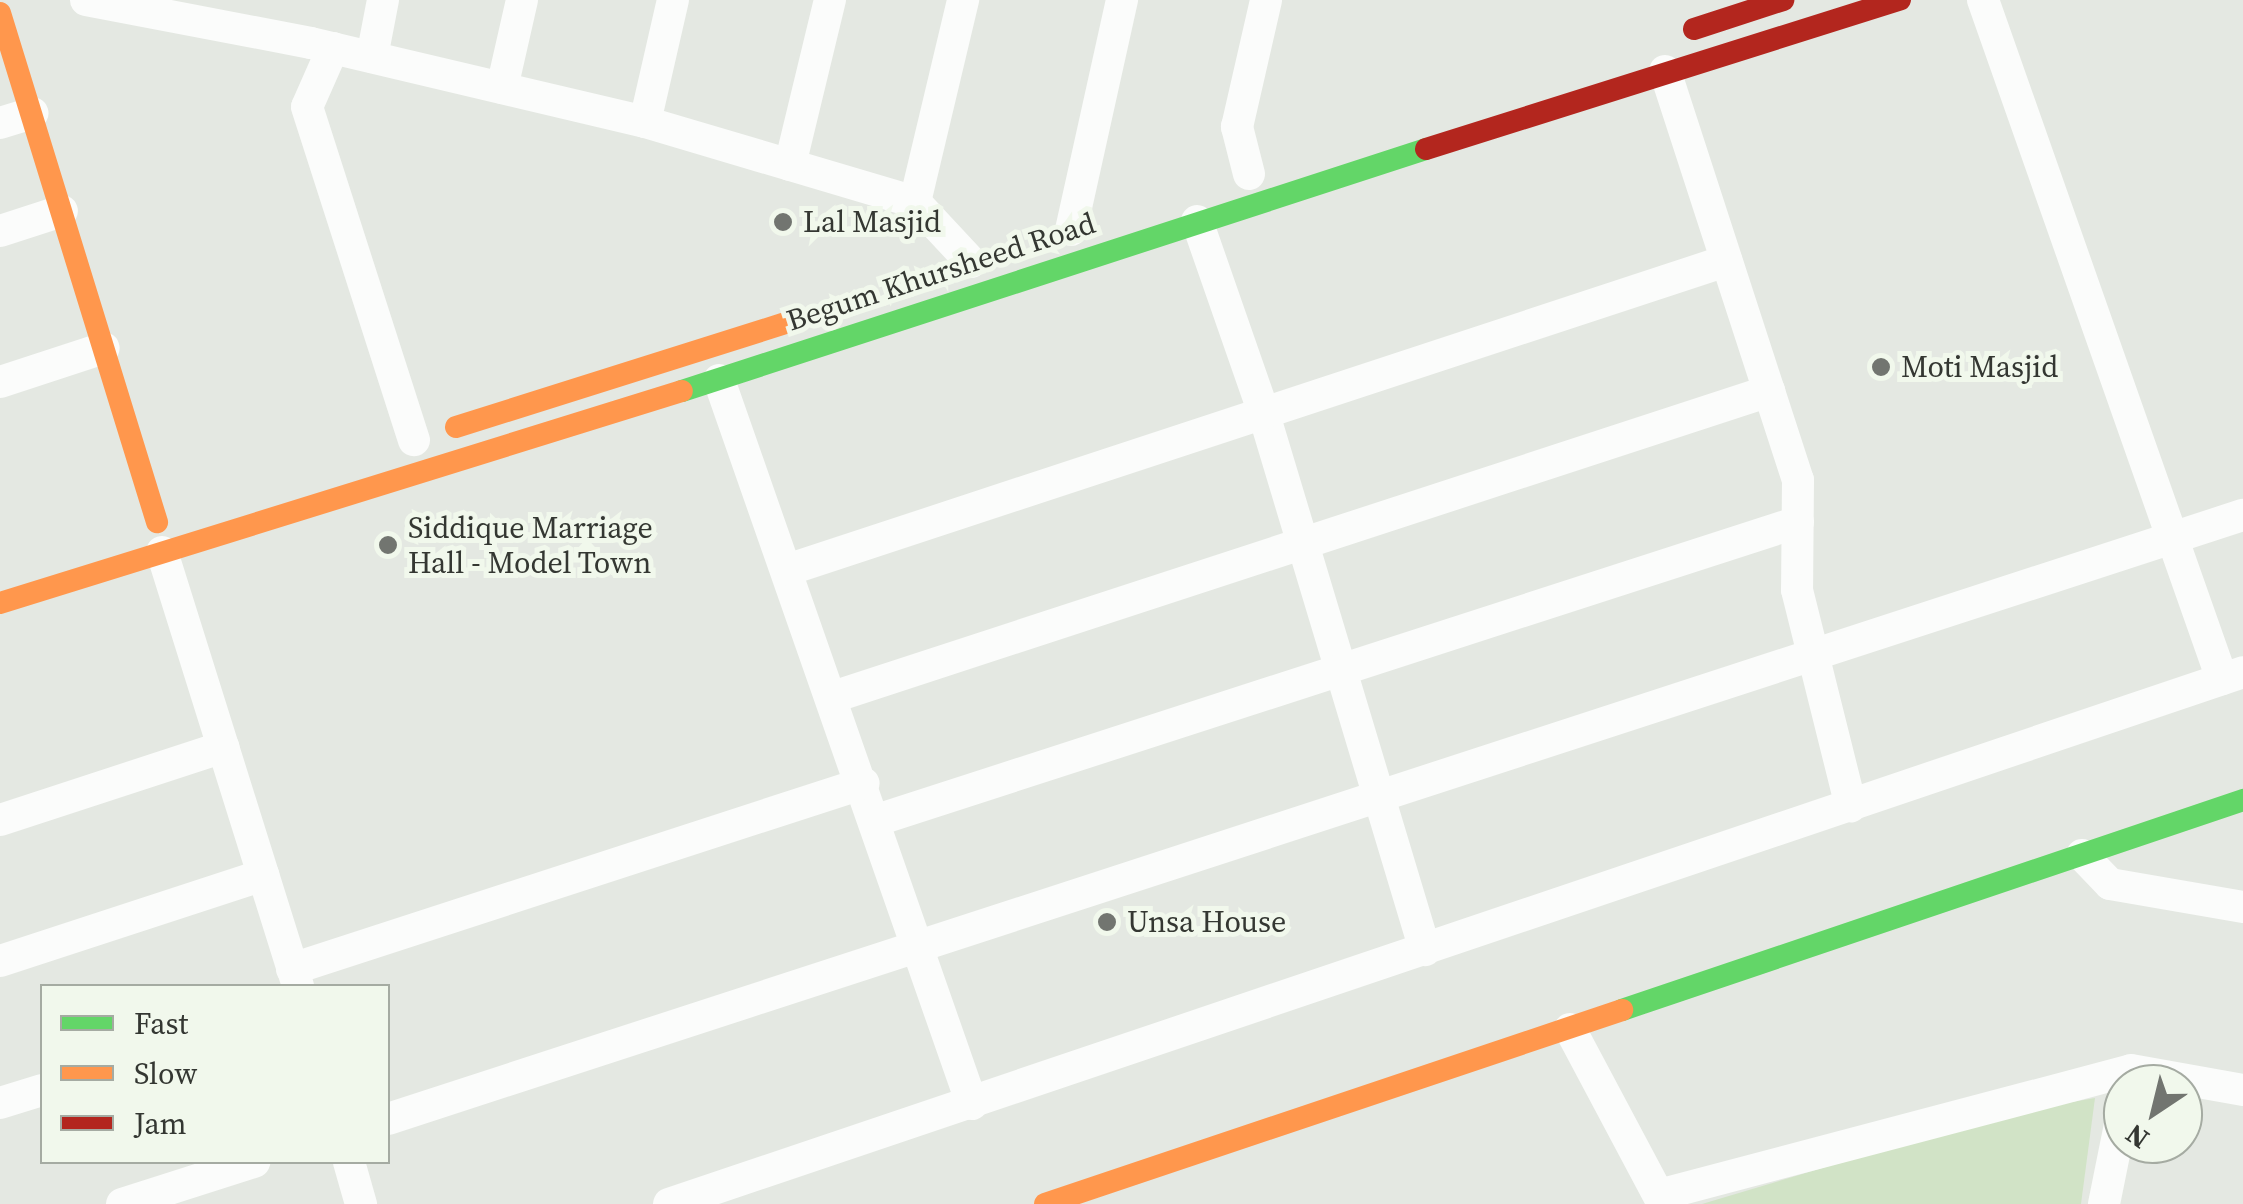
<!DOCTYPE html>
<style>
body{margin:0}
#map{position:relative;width:2243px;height:1204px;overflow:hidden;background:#e4e8e2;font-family:"Source Serif 4",serif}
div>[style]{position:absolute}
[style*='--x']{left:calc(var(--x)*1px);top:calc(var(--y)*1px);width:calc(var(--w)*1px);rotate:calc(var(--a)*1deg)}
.green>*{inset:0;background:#d1e3c6}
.street>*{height:32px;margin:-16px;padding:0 16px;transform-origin:16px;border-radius:16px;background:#fbfcfb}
.fast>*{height:22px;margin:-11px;padding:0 11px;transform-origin:11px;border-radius:11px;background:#63d668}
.slow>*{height:22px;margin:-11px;padding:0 11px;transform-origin:11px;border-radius:11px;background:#ff974d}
.jam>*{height:22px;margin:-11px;padding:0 11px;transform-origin:11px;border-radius:11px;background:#b3261e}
.dots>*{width:28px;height:28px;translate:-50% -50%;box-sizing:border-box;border:5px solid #f1f8ec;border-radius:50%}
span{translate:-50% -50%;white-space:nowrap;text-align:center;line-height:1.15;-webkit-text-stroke:10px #f1f8ec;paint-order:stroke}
.poi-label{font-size:30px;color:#343732}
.left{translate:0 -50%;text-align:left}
.street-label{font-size:30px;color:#343732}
.legend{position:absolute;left:40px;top:984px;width:350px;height:180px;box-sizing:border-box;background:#f1f8ec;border:2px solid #a5aba2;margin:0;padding:12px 18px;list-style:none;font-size:30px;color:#343732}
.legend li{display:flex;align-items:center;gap:20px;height:50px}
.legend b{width:50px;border:2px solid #a5aba2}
.north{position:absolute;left:2103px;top:1064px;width:100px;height:100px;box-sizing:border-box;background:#f1f8ec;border:2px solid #a5aba2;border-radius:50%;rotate:215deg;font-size:28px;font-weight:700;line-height:40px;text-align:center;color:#343732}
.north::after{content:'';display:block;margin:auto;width:35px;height:45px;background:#727570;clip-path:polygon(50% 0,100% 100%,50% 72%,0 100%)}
</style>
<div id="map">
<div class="green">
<div style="clip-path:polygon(2095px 1098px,2081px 1204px,1702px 1204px,2003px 1114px)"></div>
</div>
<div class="street">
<div style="--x:86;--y:0;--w:229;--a:10.8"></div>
<div style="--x:311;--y:43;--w:343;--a:13.3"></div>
<div style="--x:645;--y:122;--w:282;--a:16.5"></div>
<div style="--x:915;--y:202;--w:82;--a:47"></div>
<div style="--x:1983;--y:0;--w:720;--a:70.61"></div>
<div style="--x:333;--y:48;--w:64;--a:113.8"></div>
<div style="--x:307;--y:107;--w:350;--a:72.2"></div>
<div style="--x:372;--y:57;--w:58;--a:-79.1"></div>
<div style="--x:1665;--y:71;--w:430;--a:72"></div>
<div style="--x:1798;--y:480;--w:110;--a:90.5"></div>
<div style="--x:1797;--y:590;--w:223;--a:76"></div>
<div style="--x:502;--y:88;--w:90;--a:-77.2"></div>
<div style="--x:645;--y:122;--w:125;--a:-77.1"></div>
<div style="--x:0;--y:123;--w:34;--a:-17"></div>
<div style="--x:790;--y:165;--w:170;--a:-76.4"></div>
<div style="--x:1249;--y:174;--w:49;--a:-104.3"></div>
<div style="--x:1237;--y:127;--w:130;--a:-77.1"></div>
<div style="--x:915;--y:202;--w:208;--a:-76.6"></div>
<div style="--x:1197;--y:221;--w:201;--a:70.8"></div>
<div style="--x:1263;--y:411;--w:563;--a:73.27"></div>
<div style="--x:1071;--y:230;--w:236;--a:-77.5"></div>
<div style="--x:0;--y:231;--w:65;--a:-17.9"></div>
<div style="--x:719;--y:380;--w:767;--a:70.74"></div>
<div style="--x:0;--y:382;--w:109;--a:-18.1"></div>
<div style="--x:162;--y:552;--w:455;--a:72.6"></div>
<div style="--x:787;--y:570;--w:989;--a:-18.22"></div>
<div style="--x:833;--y:697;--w:985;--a:-18.1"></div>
<div style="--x:0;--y:820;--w:235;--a:-18.1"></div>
<div style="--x:877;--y:820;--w:968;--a:-17.93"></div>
<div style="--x:2082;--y:855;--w:40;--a:46"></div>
<div style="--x:2110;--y:884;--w:135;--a:9.8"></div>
<div style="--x:0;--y:961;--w:277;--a:-18.1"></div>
<div style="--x:292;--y:969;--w:601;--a:-18.01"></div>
<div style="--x:1570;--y:1029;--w:198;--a:62"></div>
<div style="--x:0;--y:1103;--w:44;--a:-17.2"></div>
<div style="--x:388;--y:1119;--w:1951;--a:-18.04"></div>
<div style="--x:349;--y:1162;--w:44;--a:74.1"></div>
<div style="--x:1659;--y:1195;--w:488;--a:-14.8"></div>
<div style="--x:2131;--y:1070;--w:114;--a:10.1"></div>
<div style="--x:122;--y:1204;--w:139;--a:-17.7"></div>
<div style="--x:669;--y:1204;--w:1661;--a:-18.67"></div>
<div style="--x:2104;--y:1204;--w:96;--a:-78.6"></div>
</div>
<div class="fast">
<div style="--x:682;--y:391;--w:782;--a:-18.02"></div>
<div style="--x:1622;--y:1010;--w:656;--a:-18.68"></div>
</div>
<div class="slow">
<div style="--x:0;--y:13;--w:533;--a:72.86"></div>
<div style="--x:456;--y:427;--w:343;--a:-17.5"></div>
<div style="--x:0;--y:603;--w:714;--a:-17.27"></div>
<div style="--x:1045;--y:1204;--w:609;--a:-18.58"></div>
</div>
<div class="jam">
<div style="--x:1694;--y:29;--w:94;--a:-18"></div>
<div style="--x:1426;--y:149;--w:497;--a:-17.5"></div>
</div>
<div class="dots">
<div style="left:783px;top:222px;background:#727570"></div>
<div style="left:1881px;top:367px;background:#727570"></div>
<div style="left:388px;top:545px;background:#727570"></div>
<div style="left:1107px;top:922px;background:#727570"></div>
</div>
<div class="poi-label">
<span class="left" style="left:803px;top:222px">Lal Masjid</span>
<span class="left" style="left:1901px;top:367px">Moti Masjid</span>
<span class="left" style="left:408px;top:545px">Siddique Marriage<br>Hall - Model Town</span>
<span class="left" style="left:1127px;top:922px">Unsa House</span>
</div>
<div class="street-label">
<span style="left:941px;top:272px;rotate:-18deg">Begum Khursheed Road</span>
</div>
<ul class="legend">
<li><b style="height:12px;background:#63d668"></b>Fast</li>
<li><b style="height:12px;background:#ff974d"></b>Slow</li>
<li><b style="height:12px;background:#b3261e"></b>Jam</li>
</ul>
<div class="north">N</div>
</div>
